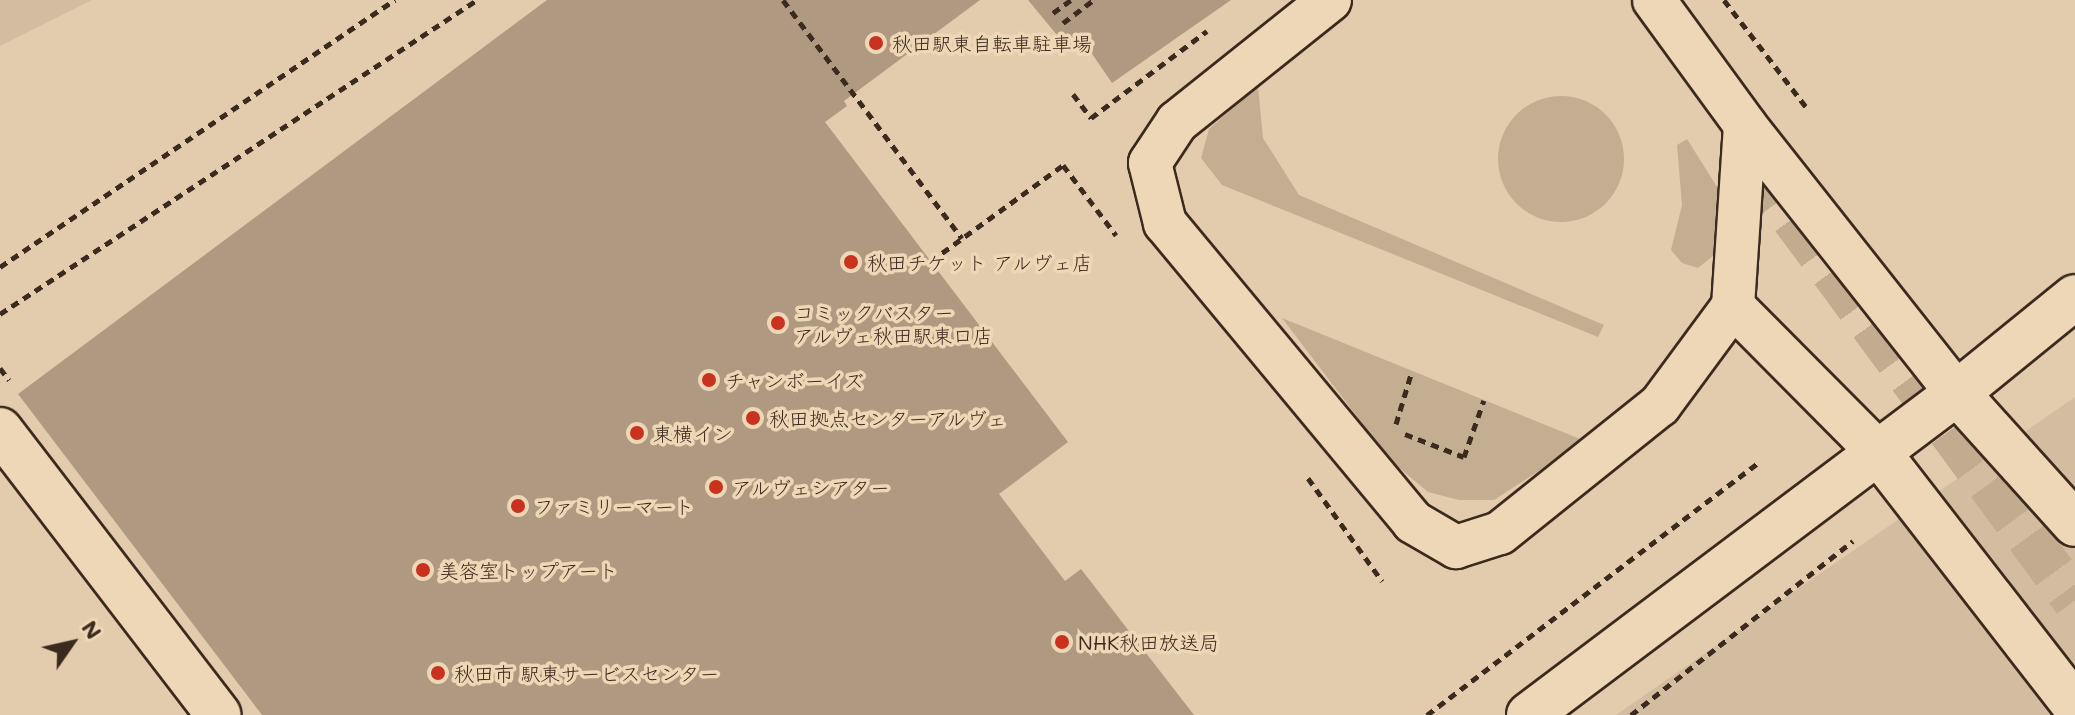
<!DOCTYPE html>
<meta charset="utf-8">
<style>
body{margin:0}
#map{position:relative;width:2075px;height:715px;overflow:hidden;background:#e3ccad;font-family:Mali,"Klee One",sans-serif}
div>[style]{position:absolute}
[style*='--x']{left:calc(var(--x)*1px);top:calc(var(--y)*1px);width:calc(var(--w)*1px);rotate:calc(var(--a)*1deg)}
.built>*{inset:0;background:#d3bda0}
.green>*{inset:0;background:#c4ae92}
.round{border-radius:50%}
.building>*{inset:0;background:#af9980}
.motorway-tunnel>*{height:44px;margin-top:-22px;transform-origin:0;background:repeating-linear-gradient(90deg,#c1ac90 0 44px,transparent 0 66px)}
.path>*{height:5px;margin-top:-2.5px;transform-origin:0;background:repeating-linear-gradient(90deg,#3b2a1e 0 8px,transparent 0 14px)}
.roads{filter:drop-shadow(2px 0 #3b2a1e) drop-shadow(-2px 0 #3b2a1e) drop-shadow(0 2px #3b2a1e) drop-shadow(0 -2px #3b2a1e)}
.minor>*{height:42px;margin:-21px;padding:0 21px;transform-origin:21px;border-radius:21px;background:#eed7b6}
.tertiary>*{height:44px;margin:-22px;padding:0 22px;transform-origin:22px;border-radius:22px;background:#eed7b6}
.dots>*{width:22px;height:22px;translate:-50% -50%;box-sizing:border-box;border:4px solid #eed7b6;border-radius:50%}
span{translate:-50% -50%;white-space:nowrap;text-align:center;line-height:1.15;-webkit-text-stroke:7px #eed7b6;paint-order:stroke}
.poi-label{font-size:20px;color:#3b2a1e}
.left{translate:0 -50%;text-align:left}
.north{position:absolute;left:32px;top:603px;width:80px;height:80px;-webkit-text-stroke:6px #eed7b6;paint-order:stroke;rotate:56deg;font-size:22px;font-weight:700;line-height:32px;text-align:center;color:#3b2a1e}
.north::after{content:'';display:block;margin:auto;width:28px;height:36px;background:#3b2a1e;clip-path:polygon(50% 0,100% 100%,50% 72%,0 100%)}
</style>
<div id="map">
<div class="built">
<div style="clip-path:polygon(0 0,92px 0,0 46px)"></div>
<div style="clip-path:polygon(2075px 397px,2075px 715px,1616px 715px)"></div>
</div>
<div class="green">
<div style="clip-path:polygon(1258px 86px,1263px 138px,1299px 195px,1604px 325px,1598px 337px,1222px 185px,1201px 158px,1209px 129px)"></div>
<div class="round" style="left:1498px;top:96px;width:126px;height:126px"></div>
<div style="clip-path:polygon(1687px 139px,1724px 198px,1724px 247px,1698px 268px,1682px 263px,1671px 250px,1682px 205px,1677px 145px)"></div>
<div style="clip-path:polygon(1282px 318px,1585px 441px,1494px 500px,1459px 500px,1428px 492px,1390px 460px)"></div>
</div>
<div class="building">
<div style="clip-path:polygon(547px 0,980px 0,844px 101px,847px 106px,825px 122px,1068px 442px,999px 494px,1065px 581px,1081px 569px,1194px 715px,262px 715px,18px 394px)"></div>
<div style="clip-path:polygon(1028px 0,1231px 0,1112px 83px,1086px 45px,1066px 46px)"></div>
</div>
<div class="motorway-tunnel">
<div style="--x:1754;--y:165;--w:541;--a:53.64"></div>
</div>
<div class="path">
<div style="--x:783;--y:0;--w:298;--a:53.1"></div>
<div style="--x:1724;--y:0;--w:136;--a:52.5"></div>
<div style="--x:1053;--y:13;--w:22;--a:-36"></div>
<div style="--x:1063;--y:23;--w:39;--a:-37"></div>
<div style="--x:1073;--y:94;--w:30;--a:53"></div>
<div style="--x:1091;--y:118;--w:145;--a:-36.9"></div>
<div style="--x:931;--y:261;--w:163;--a:-36"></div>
<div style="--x:1063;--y:165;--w:88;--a:52.9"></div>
<div style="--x:0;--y:267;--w:477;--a:-34.1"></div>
<div style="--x:0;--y:314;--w:571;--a:-33.36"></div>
<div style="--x:0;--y:368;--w:15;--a:53"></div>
<div style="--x:1396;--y:424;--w:55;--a:-73.2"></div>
<div style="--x:1405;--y:434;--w:63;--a:21.3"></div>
<div style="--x:1464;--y:457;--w:60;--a:-70.7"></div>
<div style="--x:1308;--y:478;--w:127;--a:54.3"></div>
<div style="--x:1427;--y:715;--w:416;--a:-37.3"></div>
<div style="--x:1631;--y:715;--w:282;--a:-38.1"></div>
</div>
<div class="roads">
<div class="minor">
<div style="--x:1330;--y:0;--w:196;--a:141.4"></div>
<div style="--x:1177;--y:122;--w:49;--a:123.4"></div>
<div style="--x:1150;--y:163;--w:62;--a:76"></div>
<div style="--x:1165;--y:223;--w:388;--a:50.3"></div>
<div style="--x:1413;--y:522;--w:50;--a:30.2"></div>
<div style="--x:1456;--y:547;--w:46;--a:-17.7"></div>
<div style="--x:1500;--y:533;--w:205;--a:-38.7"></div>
<div style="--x:1660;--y:405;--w:123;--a:-53.6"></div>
<div style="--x:1733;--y:306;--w:181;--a:-86.2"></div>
<div style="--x:1654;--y:0;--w:155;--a:53.9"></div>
<div style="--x:1745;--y:125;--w:342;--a:51.7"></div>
<div style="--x:1733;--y:306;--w:206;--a:45.2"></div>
</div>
<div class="tertiary">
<div style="--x:1957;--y:393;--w:176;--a:48"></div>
<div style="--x:0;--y:430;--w:359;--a:52.5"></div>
<div style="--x:1878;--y:452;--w:321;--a:52.2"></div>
<div style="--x:1529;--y:715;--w:536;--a:-36.96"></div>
<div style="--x:1957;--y:393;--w:152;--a:-39.1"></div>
</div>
</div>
<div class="dots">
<div style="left:876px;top:43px;background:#c8321e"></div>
<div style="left:851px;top:262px;background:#c8321e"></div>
<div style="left:778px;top:323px;background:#c8321e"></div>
<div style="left:709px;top:380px;background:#c8321e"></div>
<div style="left:753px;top:418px;background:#c8321e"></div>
<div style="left:637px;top:433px;background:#c8321e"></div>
<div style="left:716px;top:487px;background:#c8321e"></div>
<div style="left:518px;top:506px;background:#c8321e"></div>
<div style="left:423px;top:570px;background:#c8321e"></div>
<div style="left:1062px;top:642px;background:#c8321e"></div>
<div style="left:438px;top:673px;background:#c8321e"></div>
</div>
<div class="poi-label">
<span class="left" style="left:892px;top:43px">秋田駅東自転車駐車場</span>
<span class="left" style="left:867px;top:262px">秋田チケット アルヴェ店</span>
<span class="left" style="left:794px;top:324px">コミックバスター<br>アルヴェ秋田駅東口店</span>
<span class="left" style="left:725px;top:380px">チャンボーイズ</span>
<span class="left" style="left:769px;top:418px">秋田拠点センターアルヴェ</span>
<span class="left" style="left:653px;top:433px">東横イン</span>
<span class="left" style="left:732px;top:487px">アルヴェシアター</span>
<span class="left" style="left:534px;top:506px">ファミリーマート</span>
<span class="left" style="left:439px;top:570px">美容室トップアート</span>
<span class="left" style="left:1078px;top:642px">NHK秋田放送局</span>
<span class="left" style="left:454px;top:673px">秋田市 駅東サービスセンター</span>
</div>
<div class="north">N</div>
</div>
